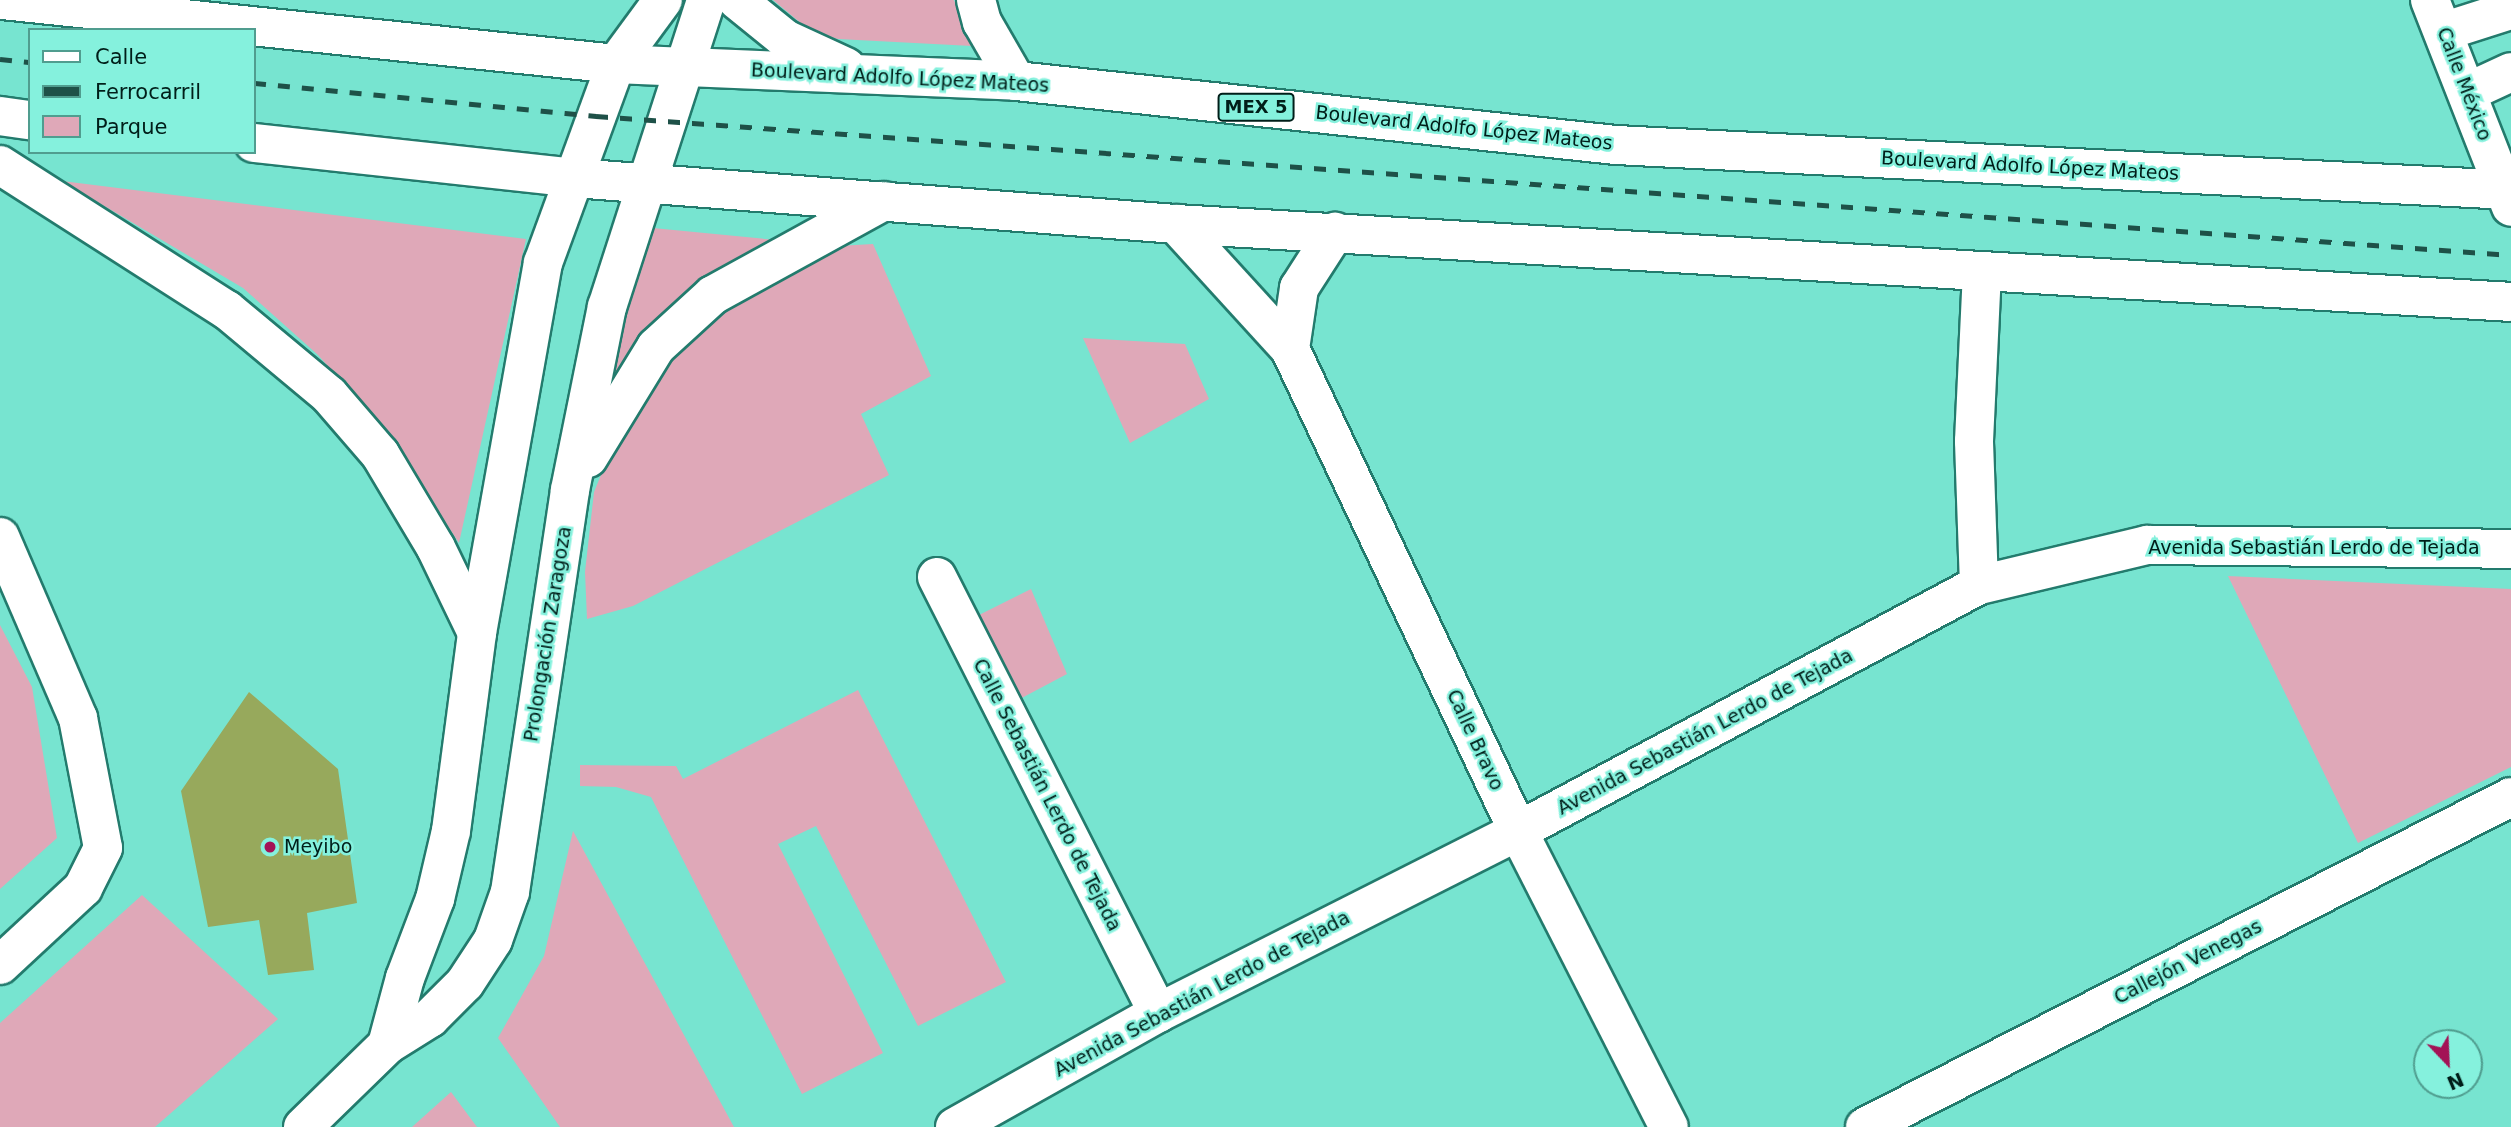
<!DOCTYPE html>
<meta charset="utf-8">
<style>
body{margin:0}
#map{position:relative;width:2511px;height:1127px;overflow:hidden;background:#77e4d0;font-family:"DejaVu Sans",sans-serif}
div>[style]{position:absolute}
[style*='--x']{left:calc(var(--x)*1px);top:calc(var(--y)*1px);width:calc(var(--w)*1px);rotate:calc(var(--a)*1deg)}
.green>*{inset:0;background:#dfa8b8}
.building>*{inset:0;background:#97a95c}
.roads{filter:drop-shadow(2px 0 #237b6d) drop-shadow(-2px 0 #237b6d) drop-shadow(0 2px #237b6d) drop-shadow(0 -2px #237b6d)}
.minor>*{height:38px;margin:-19px;padding:0 19px;transform-origin:19px;border-radius:19px;background:#fff}
.major>*{height:38px;margin:-19px;padding:0 19px;transform-origin:19px;border-radius:19px;background:#fff}
.rail>*{height:5px;margin-top:-2.5px;transform-origin:0;background:repeating-linear-gradient(90deg,#1e5148 0 12px,transparent 0 24px)}
.dots>*{width:19px;height:19px;translate:-50% -50%;box-sizing:border-box;border:4px solid #85f1dd;border-radius:50%}
span{translate:-50% -50%;white-space:nowrap;text-align:center;line-height:1.15;-webkit-text-stroke:5px #85f1dd;paint-order:stroke}
.shield-label span{padding:2px 5px;background:#85f1dd;border:2px solid;border-radius:5px;-webkit-text-stroke-width:0}
.shield-label{font-size:18px;color:#001e19;font-weight:700}
.street-label{font-size:19px;color:#001e19}
.poi-label{font-size:19px;color:#001e19}
.left{translate:0 -50%;text-align:left}
.legend{position:absolute;left:28px;top:28px;width:228px;height:126px;box-sizing:border-box;background:#85f1dd;border:2px solid #509d8f;margin:0;padding:9px 12px;list-style:none;font-size:21px;color:#001e19}
.legend li{display:flex;align-items:center;gap:14px;height:35px}
.legend b{width:35px;border:2px solid #509d8f}
.north{position:absolute;left:2413px;top:1029px;width:70px;height:70px;box-sizing:border-box;background:#85f1dd;border:2px solid #509d8f;border-radius:50%;rotate:157deg;font-size:19px;font-weight:700;line-height:28px;text-align:center;color:#001e19}
.north::after{content:'';display:block;margin:auto;width:24px;height:32px;background:#a31356;clip-path:polygon(50% 0,100% 100%,50% 72%,0 100%)}
</style>
<div id="map">
<div class="green">
<div style="clip-path:polygon(773px 0,954px 0,972px 46px,838px 39px,809px 30px)"></div>
<div style="clip-path:polygon(62px 181px,526px 239px,459px 543px,382px 427px,318px 355px,243px 288px)"></div>
<div style="clip-path:polygon(653px 228px,776px 240px,710px 276px,598px 405px)"></div>
<div style="clip-path:polygon(873px 244px,931px 376px,861px 414px,889px 475px,633px 606px,587px 619px,585px 572px,594px 492px,619px 431px,661px 367px,713px 318px,763px 287px,838px 246px)"></div>
<div style="clip-path:polygon(1083px 338px,1185px 344px,1209px 399px,1130px 443px)"></div>
<div style="clip-path:polygon(2228px 576px,2511px 589px,2511px 767px,2358px 843px)"></div>
<div style="clip-path:polygon(1031px 589px,1067px 674px,1003px 708px,965px 622px)"></div>
<div style="clip-path:polygon(0 625px,32px 687px,57px 838px,0 889px)"></div>
<div style="clip-path:polygon(858px 690px,1006px 982px,918px 1026px,816px 826px,778px 844px,883px 1053px,802px 1094px,651px 797px,616px 787px,580px 786px,580px 765px,676px 766px,683px 779px)"></div>
<div style="clip-path:polygon(573px 831px,734px 1127px,560px 1127px,498px 1038px,544px 956px)"></div>
<div style="clip-path:polygon(142px 895px,278px 1019px,155px 1127px,0 1127px,0 1023px)"></div>
<div style="clip-path:polygon(451px 1092px,477px 1127px,412px 1127px)"></div>
</div>
<div class="building">
<div style="clip-path:polygon(249px 692px,338px 769px,357px 903px,307px 913px,314px 970px,268px 975px,259px 920px,208px 927px,181px 791px)"></div>
</div>
<div class="roads">
<div class="minor">
<div style="--x:2430;--y:0;--w:222;--a:68.6"></div>
<div style="--x:2445;--y:31;--w:69;--a:-17.7"></div>
<div style="--x:2468;--y:92;--w:47;--a:-24.9"></div>
<div style="--x:1176;--y:224;--w:169;--a:47.6"></div>
<div style="--x:1290;--y:349;--w:533;--a:64.68"></div>
<div style="--x:1518;--y:831;--w:332;--a:63"></div>
<div style="--x:1290;--y:349;--w:62;--a:-81.6"></div>
<div style="--x:1299;--y:288;--w:67;--a:-57.3"></div>
<div style="--x:0;--y:537;--w:197;--a:66.7"></div>
<div style="--x:78;--y:718;--w:132;--a:79.1"></div>
<div style="--x:103;--y:848;--w:45;--a:116.6"></div>
<div style="--x:83;--y:888;--w:113;--a:137.1"></div>
<div style="--x:937;--y:577;--w:489;--a:63.1"></div>
<div style="--x:1979;--y:585;--w:144;--a:-92"></div>
<div style="--x:1974;--y:441;--w:169;--a:-87.3"></div>
<div style="--x:955;--y:1127;--w:233;--a:-29.3"></div>
<div style="--x:1158;--y:1013;--w:403;--a:-26.8"></div>
<div style="--x:1518;--y:831;--w:523;--a:-28.09"></div>
<div style="--x:1979;--y:585;--w:173;--a:-13.4"></div>
<div style="--x:2147;--y:545;--w:364;--a:0.6"></div>
<div style="--x:1865;--y:1127;--w:725;--a:-27.06"></div>
</div>
<div class="major">
<div style="--x:2;--y:0;--w:617;--a:5.95"></div>
<div style="--x:616;--y:64;--w:400;--a:2.4"></div>
<div style="--x:1016;--y:81;--w:603;--a:6.09"></div>
<div style="--x:1616;--y:145;--w:896;--a:2.88"></div>
<div style="--x:737;--y:0;--w:62;--a:39.1"></div>
<div style="--x:785;--y:39;--w:67;--a:24.7"></div>
<div style="--x:976;--y:0;--w:23;--a:75"></div>
<div style="--x:982;--y:22;--w:68;--a:60"></div>
<div style="--x:0;--y:116;--w:30;--a:8"></div>
<div style="--x:254;--y:143;--w:322;--a:6.2"></div>
<div style="--x:574;--y:178;--w:604;--a:4.37"></div>
<div style="--x:1176;--y:224;--w:1337;--a:3.34"></div>
<div style="--x:0;--y:165;--w:269;--a:32.6"></div>
<div style="--x:227;--y:310;--w:133;--a:39.8"></div>
<div style="--x:329;--y:395;--w:78;--a:49.2"></div>
<div style="--x:380;--y:454;--w:109;--a:59.2"></div>
<div style="--x:436;--y:548;--w:94;--a:64.2"></div>
<div style="--x:588;--y:458;--w:130;--a:-58.5"></div>
<div style="--x:656;--y:347;--w:77;--a:-42.4"></div>
<div style="--x:713;--y:295;--w:195;--a:-28.8"></div>
<div style="--x:387;--y:1045;--w:69;--a:-75"></div>
<div style="--x:405;--y:978;--w:85;--a:-69.2"></div>
<div style="--x:435;--y:899;--w:70;--a:-76.8"></div>
<div style="--x:451;--y:831;--w:200;--a:-82.5"></div>
<div style="--x:477;--y:633;--w:376;--a:-79.9"></div>
<div style="--x:543;--y:263;--w:212;--a:-69.9"></div>
<div style="--x:616;--y:64;--w:79;--a:-53.7"></div>
<div style="--x:303;--y:1127;--w:117;--a:-44.3"></div>
<div style="--x:387;--y:1045;--w:51;--a:-32.1"></div>
<div style="--x:430;--y:1018;--w:49;--a:-45"></div>
<div style="--x:465;--y:983;--w:51;--a:-56.9"></div>
<div style="--x:493;--y:940;--w:51;--a:-70.5"></div>
<div style="--x:510;--y:892;--w:406;--a:-81.5"></div>
<div style="--x:570;--y:490;--w:187;--a:-78.6"></div>
<div style="--x:607;--y:307;--w:323;--a:-72.1"></div>
</div>
</div>
<div class="rail">
<div style="--x:0;--y:59;--w:30;--a:6"></div>
<div style="--x:254;--y:83;--w:344;--a:5.5"></div>
<div style="--x:596;--y:116;--w:1920;--a:4.15"></div>
</div>
<div class="dots">
<div style="left:270px;top:847px;background:#a31356"></div>
</div>
<div class="shield-label">
<span style="left:1256px;top:107px">MEX 5</span>
</div>
<div class="street-label">
<span style="left:900px;top:78px;rotate:3deg">Boulevard Adolfo López Mateos</span>
<span style="left:2464px;top:84px;rotate:69deg">Calle México</span>
<span style="left:1464px;top:128px;rotate:6deg">Boulevard Adolfo López Mateos</span>
<span style="left:2030px;top:166px;rotate:3deg">Boulevard Adolfo López Mateos</span>
<span style="left:2314px;top:548px">Avenida Sebastián Lerdo de Tejada</span>
<span style="left:548px;top:634px;rotate:-81deg">Prolongación Zaragoza</span>
<span style="left:1705px;top:732px;rotate:-28deg">Avenida Sebastián Lerdo de Tejada</span>
<span style="left:1475px;top:740px;rotate:65deg">Calle Bravo</span>
<span style="left:1047px;top:795px;rotate:63deg">Calle Sebastián Lerdo de Tejada</span>
<span style="left:2188px;top:962px;rotate:-27deg">Callejón Venegas</span>
<span style="left:1202px;top:994px;rotate:-28deg">Avenida Sebastián Lerdo de Tejada</span>
</div>
<div class="poi-label">
<span class="left" style="left:284px;top:847px">Meyibo</span>
</div>
<ul class="legend">
<li><b style="height:9px;background:#fff"></b>Calle</li>
<li><b style="height:9px;background:#1e5148"></b>Ferrocarril</li>
<li><b style="height:19px;background:#dfa8b8"></b>Parque</li>
</ul>
<div class="north">N</div>
</div>
